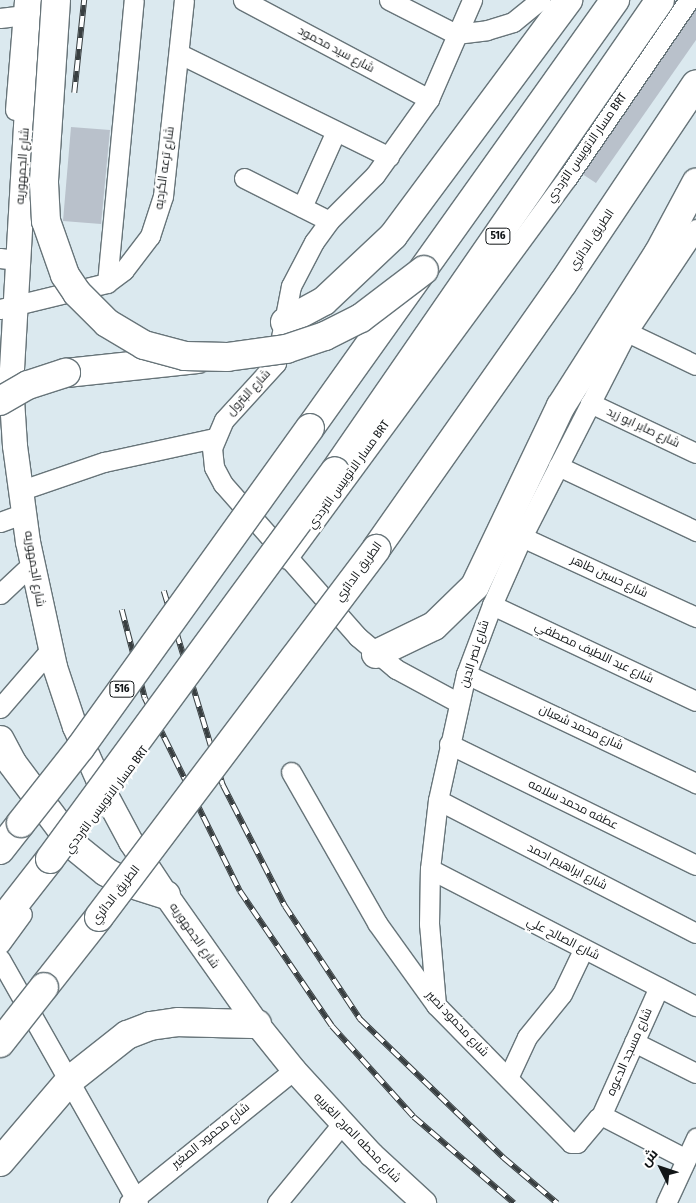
<!DOCTYPE html>
<meta charset="utf-8">
<style>
body{margin:0}
#map{position:relative;width:696px;height:1203px;overflow:hidden;background:#dbe9ef;font-family:"Fira Sans Condensed",Cairo,sans-serif}
div>[style]{position:absolute}
[style*='--x']{left:calc(var(--x)*1px);top:calc(var(--y)*1px);width:calc(var(--w)*1px);rotate:calc(var(--a)*1deg)}
.building>*{inset:0;background:#b9c1cb}
.roads{filter:drop-shadow(1px 0 #677479) drop-shadow(-1px 0 #677479) drop-shadow(0 1px #677479) drop-shadow(0 -1px #677479)}
.minor>*{height:19px;margin:-9.5px;padding:0 9.5px;transform-origin:9.5px;border-radius:9.5px;background:#fff}
.major>*{height:24px;margin:-12px;padding:0 12px;transform-origin:12px;border-radius:12px;background:#fff}
.highway>*{height:28px;margin:-14px;padding:0 14px;transform-origin:14px;border-radius:14px;background:#fff}
.rail>*{height:5.5px;margin-top:-2.75px;transform-origin:0;background:repeating-linear-gradient(90deg,#fff 0 11px,#393f41 0 22px);box-sizing:border-box;border-block:1px solid #393f41}
.bridges{filter:drop-shadow(1px 0 #677479) drop-shadow(-1px 0 #677479) drop-shadow(0 1px #677479) drop-shadow(0 -1px #677479)}
.highway-bridge>*{height:28px;margin:-14px;padding:0 14px;transform-origin:14px;border-radius:14px;background:#fff}
span{translate:-50% -50%;white-space:nowrap;text-align:center;line-height:1.15;-webkit-text-stroke:4.5px #fff;paint-order:stroke}
.shield-label span{padding:1px 4px;background:#fff;border:1px solid;border-radius:4px;-webkit-text-stroke-width:0}
.shield-label{font-size:11px;color:#111517;font-weight:700}
.street-label{font-size:12px;color:#111517}
.north{position:absolute;left:636px;top:1143px;width:50px;height:50px;-webkit-text-stroke:4px #fff;paint-order:stroke;rotate:311deg;font-size:14px;font-weight:700;line-height:20px;text-align:center;color:#111517}
.north::after{content:'';display:block;margin:auto;width:18px;height:22px;background:#111517;clip-path:polygon(50% 0,100% 100%,50% 72%,0 100%)}
</style>
<div id="map">
<div class="building">
<div style="clip-path:polygon(696px 0,696px 40px,596px 183px,567px 164px)"></div>
<div style="clip-path:polygon(71px 127px,110px 130px,101px 224px,63px 221px)"></div>
</div>
<div class="roads">
<div class="minor">
<div style="--x:243;--y:0;--w:211;--a:28"></div>
<div style="--x:389;--y:0;--w:75;--a:26.9"></div>
<div style="--x:456;--y:34;--w:31;--a:-7"></div>
<div style="--x:487;--y:30;--w:27;--a:-17"></div>
<div style="--x:513;--y:22;--w:35;--a:-39"></div>
<div style="--x:0;--y:18;--w:23;--a:-7"></div>
<div style="--x:180;--y:54;--w:233;--a:26.2"></div>
<div style="--x:15;--y:110;--w:110;--a:-85.3"></div>
<div style="--x:244;--y:178;--w:95;--a:26.8"></div>
<div style="--x:302;--y:207;--w:83;--a:-65.9"></div>
<div style="--x:0;--y:258;--w:17;--a:7"></div>
<div style="--x:107;--y:283;--w:284;--a:-84.6"></div>
<div style="--x:0;--y:309;--w:110;--a:-13.7"></div>
<div style="--x:107;--y:283;--w:21;--a:-37"></div>
<div style="--x:124;--y:270;--w:43;--a:-52.6"></div>
<div style="--x:150;--y:236;--w:42;--a:-72"></div>
<div style="--x:163;--y:196;--w:197;--a:-83.9"></div>
<div style="--x:627;--y:332;--w:76;--a:25.6"></div>
<div style="--x:590;--y:403;--w:117;--a:25.3"></div>
<div style="--x:558;--y:466;--w:153;--a:25.2"></div>
<div style="--x:22;--y:490;--w:87;--a:-18.9"></div>
<div style="--x:104;--y:462;--w:113;--a:-12.3"></div>
<div style="--x:0;--y:522;--w:27;--a:-20"></div>
<div style="--x:522;--y:537;--w:192;--a:24.7"></div>
<div style="--x:287;--y:559;--w:473;--a:-53.7"></div>
<div style="--x:567;--y:178;--w:216;--a:-55.6"></div>
<div style="--x:0;--y:594;--w:44;--a:-43.2"></div>
<div style="--x:492;--y:605;--w:225;--a:25.2"></div>
<div style="--x:466;--y:674;--w:255;--a:25.4"></div>
<div style="--x:459;--y:703;--w:72;--a:-151.6"></div>
<div style="--x:396;--y:669;--w:50;--a:-139.9"></div>
<div style="--x:358;--y:637;--w:204;--a:-131.4"></div>
<div style="--x:223;--y:484;--w:19;--a:-118"></div>
<div style="--x:214;--y:467;--w:19;--a:-96"></div>
<div style="--x:212;--y:448;--w:30;--a:-67"></div>
<div style="--x:224;--y:420;--w:77;--a:-47.6"></div>
<div style="--x:276;--y:363;--w:78;--a:-79"></div>
<div style="--x:291;--y:286;--w:50;--a:-62.4"></div>
<div style="--x:314;--y:242;--w:26;--a:-54"></div>
<div style="--x:329;--y:221;--w:65;--a:-45"></div>
<div style="--x:375;--y:175;--w:93;--a:-54.6"></div>
<div style="--x:429;--y:99;--w:108;--a:-66.5"></div>
<div style="--x:0;--y:708;--w:77;--a:-49.2"></div>
<div style="--x:449;--y:744;--w:275;--a:26.1"></div>
<div style="--x:291;--y:772;--w:174;--a:60.3"></div>
<div style="--x:377;--y:923;--w:101;--a:54.3"></div>
<div style="--x:436;--y:1005;--w:193;--a:45.6"></div>
<div style="--x:571;--y:1143;--w:6;--a:0"></div>
<div style="--x:577;--y:1143;--w:33;--a:-50"></div>
<div style="--x:598;--y:1118;--w:5;--a:-22"></div>
<div style="--x:603;--y:1116;--w:93;--a:27.4"></div>
<div style="--x:438;--y:800;--w:290;--a:27.3"></div>
<div style="--x:430;--y:869;--w:299;--a:27.3"></div>
<div style="--x:0;--y:944;--w:37;--a:-54"></div>
<div style="--x:0;--y:959;--w:280;--a:60.5"></div>
<div style="--x:436;--y:1005;--w:81;--a:-94.9"></div>
<div style="--x:429;--y:924;--w:55;--a:-89"></div>
<div style="--x:430;--y:869;--w:69;--a:-83.4"></div>
<div style="--x:438;--y:800;--w:129;--a:-77.5"></div>
<div style="--x:466;--y:674;--w:74;--a:-69.4"></div>
<div style="--x:492;--y:605;--w:74;--a:-66.2"></div>
<div style="--x:522;--y:537;--w:230;--a:-62.9"></div>
<div style="--x:627;--y:332;--w:124;--a:-56.2"></div>
<div style="--x:634;--y:1042;--w:69;--a:26.6"></div>
<div style="--x:508;--y:1078;--w:45;--a:-65.1"></div>
<div style="--x:527;--y:1037;--w:55;--a:-50.9"></div>
<div style="--x:562;--y:994;--w:49;--a:-64.5"></div>
<div style="--x:601;--y:1116;--w:141;--a:-65.8"></div>
<div style="--x:129;--y:1203;--w:212;--a:-38.9"></div>
<div style="--x:277;--y:1203;--w:102;--a:-50.6"></div>
<div style="--x:666;--y:1203;--w:72;--a:-65.2"></div>
</div>
<div class="major">
<div style="--x:41;--y:0;--w:110;--a:97.3"></div>
<div style="--x:27;--y:109;--w:275;--a:93.3"></div>
<div style="--x:11;--y:384;--w:62;--a:86.3"></div>
<div style="--x:15;--y:446;--w:97;--a:82.3"></div>
<div style="--x:28;--y:542;--w:128;--a:77.8"></div>
<div style="--x:55;--y:667;--w:63;--a:71.6"></div>
<div style="--x:75;--y:727;--w:64;--a:66.2"></div>
<div style="--x:101;--y:786;--w:64;--a:61.8"></div>
<div style="--x:131;--y:842;--w:64;--a:56.6"></div>
<div style="--x:166;--y:895;--w:158;--a:54.8"></div>
<div style="--x:257;--y:1024;--w:59;--a:51.2"></div>
<div style="--x:294;--y:1070;--w:115;--a:47.5"></div>
<div style="--x:372;--y:1155;--w:71;--a:42.7"></div>
</div>
<div class="highway">
<div style="--x:285;--y:322;--w:44;--a:-28.3"></div>
<div style="--x:324;--y:301;--w:95;--a:-43.3"></div>
<div style="--x:393;--y:236;--w:294;--a:-53.4"></div>
<div style="--x:66;--y:373;--w:132;--a:-6.1"></div>
<div style="--x:310;--y:428;--w:526;--a:-54.53"></div>
<div style="--x:335;--y:471;--w:572;--a:-55.39"></div>
<div style="--x:376;--y:549;--w:325;--a:-54.9"></div>
<div style="--x:563;--y:283;--w:239;--a:-56.2"></div>
<div style="--x:376;--y:654;--w:64;--a:-25.8"></div>
<div style="--x:434;--y:626;--w:57;--a:-44.3"></div>
<div style="--x:475;--y:586;--w:199;--a:-64.5"></div>
<div style="--x:561;--y:406;--w:180;--a:-57.5"></div>
<div style="--x:658;--y:254;--w:81;--a:-61.8"></div>
<div style="--x:0;--y:740;--w:26;--a:62"></div>
<div style="--x:12;--y:763;--w:104;--a:53.2"></div>
<div style="--x:74;--y:846;--w:41;--a:39.1"></div>
<div style="--x:106;--y:872;--w:21;--a:28"></div>
<div style="--x:125;--y:882;--w:43;--a:17.6"></div>
<div style="--x:0;--y:850;--w:34;--a:-52"></div>
<div style="--x:0;--y:923;--w:81;--a:-52"></div>
<div style="--x:44;--y:987;--w:89;--a:-51.8"></div>
<div style="--x:0;--y:1162;--w:108;--a:-49.5"></div>
<div style="--x:70;--y:1080;--w:73;--a:-38.3"></div>
<div style="--x:127;--y:1035;--w:25;--a:-21"></div>
<div style="--x:150;--y:1026;--w:29;--a:-8"></div>
<div style="--x:179;--y:1022;--w:78;--a:1.5"></div>
</div>
</div>
<div class="rail">
<div style="--x:74;--y:93;--w:94;--a:-83.9"></div>
<div style="--x:164;--y:591;--w:203;--a:73.1"></div>
<div style="--x:223;--y:785;--w:136;--a:62.9"></div>
<div style="--x:285;--y:906;--w:136;--a:56.4"></div>
<div style="--x:360;--y:1019;--w:200;--a:44"></div>
<div style="--x:504;--y:1158;--w:70;--a:40.3"></div>
<div style="--x:122;--y:610;--w:91;--a:75.4"></div>
<div style="--x:145;--y:698;--w:215;--a:63.8"></div>
<div style="--x:240;--y:891;--w:163;--a:55.7"></div>
<div style="--x:332;--y:1026;--w:122;--a:48"></div>
<div style="--x:414;--y:1117;--w:132;--a:40.7"></div>
</div>
<div class="bridges">
<div class="highway-bridge">
<div style="--x:56;--y:0;--w:183;--a:93.8"></div>
<div style="--x:44;--y:183;--w:38;--a:87"></div>
<div style="--x:46;--y:221;--w:57;--a:70.6"></div>
<div style="--x:65;--y:275;--w:22;--a:56"></div>
<div style="--x:77;--y:293;--w:42;--a:45"></div>
<div style="--x:107;--y:323;--w:43;--a:30.7"></div>
<div style="--x:144;--y:345;--w:42;--a:15"></div>
<div style="--x:185;--y:356;--w:42;--a:1.4"></div>
<div style="--x:227;--y:357;--w:60;--a:-7.7"></div>
<div style="--x:286;--y:349;--w:41;--a:-18.4"></div>
<div style="--x:325;--y:336;--w:40;--a:-26.6"></div>
<div style="--x:361;--y:318;--w:79;--a:-37.3"></div>
<div style="--x:0;--y:401;--w:32;--a:-30"></div>
<div style="--x:28;--y:385;--w:40;--a:-18"></div>
<div style="--x:21;--y:823;--w:95;--a:-51.8"></div>
<div style="--x:80;--y:748;--w:394;--a:-54.3"></div>
<div style="--x:50;--y:859;--w:481;--a:-53.7"></div>
<div style="--x:99;--y:917;--w:461;--a:-53"></div>
<div style="--x:0;--y:1043;--w:71;--a:-51.8"></div>
</div>
</div>
<div class="shield-label">
<span style="left:498px;top:236px">516</span>
<span style="left:122px;top:689px">516</span>
</div>
<div class="street-label">
<span style="left:336px;top:50px;rotate:28deg">شارع سيد محمود</span>
<span style="left:587px;top:148px;rotate:-55deg">مسار الاتوبيس الترددي BRT</span>
<span style="left:23px;top:166px;rotate:-86deg">شارع الجمهوريه</span>
<span style="left:165px;top:168px;rotate:-82deg">شارع ترعه الكرديه</span>
<span style="left:592px;top:240px;rotate:-56deg">الطريق الدائري</span>
<span style="left:249px;top:393px;rotate:-47deg">شارع البترول</span>
<span style="left:643px;top:428px;rotate:25deg">شارع صابر ابو زيد</span>
<span style="left:349px;top:475px;rotate:-54deg">مسار الاتوبيس الترددي BRT</span>
<span style="left:34px;top:569px;rotate:81deg">شارع الجمهوريه</span>
<span style="left:359px;top:572px;rotate:-54deg">الطريق الدائري</span>
<span style="left:609px;top:577px;rotate:25deg">شارع حسين طاهر</span>
<span style="left:594px;top:653px;rotate:25deg">شارع عبد اللطيف مصطفي</span>
<span style="left:475px;top:654px;rotate:-72deg">شارع نصر الدين</span>
<span style="left:581px;top:728px;rotate:25deg">شارع محمد شعبان</span>
<span style="left:107px;top:800px;rotate:-53deg">مسار الاتوبيس الترددي BRT</span>
<span style="left:573px;top:805px;rotate:26deg">عطفه محمد سلامه</span>
<span style="left:567px;top:867px;rotate:27deg">شارع ابراهيم احمد</span>
<span style="left:116px;top:895px;rotate:-52deg">الطريق الدائري</span>
<span style="left:194px;top:936px;rotate:55deg">شارع الجمهوريه</span>
<span style="left:563px;top:939px;rotate:27deg">شارع الصالح علي</span>
<span style="left:457px;top:1024px;rotate:47deg">شارع محمود نصير</span>
<span style="left:630px;top:1052px;rotate:-66deg">شارع مسجد الدعوه</span>
<span style="left:211px;top:1136px;rotate:-39deg">شارع محمود الصغير</span>
<span style="left:357px;top:1138px;rotate:46deg">شارع محطه المرج الغربيه</span>
</div>
<div class="north">ش</div>
</div>
